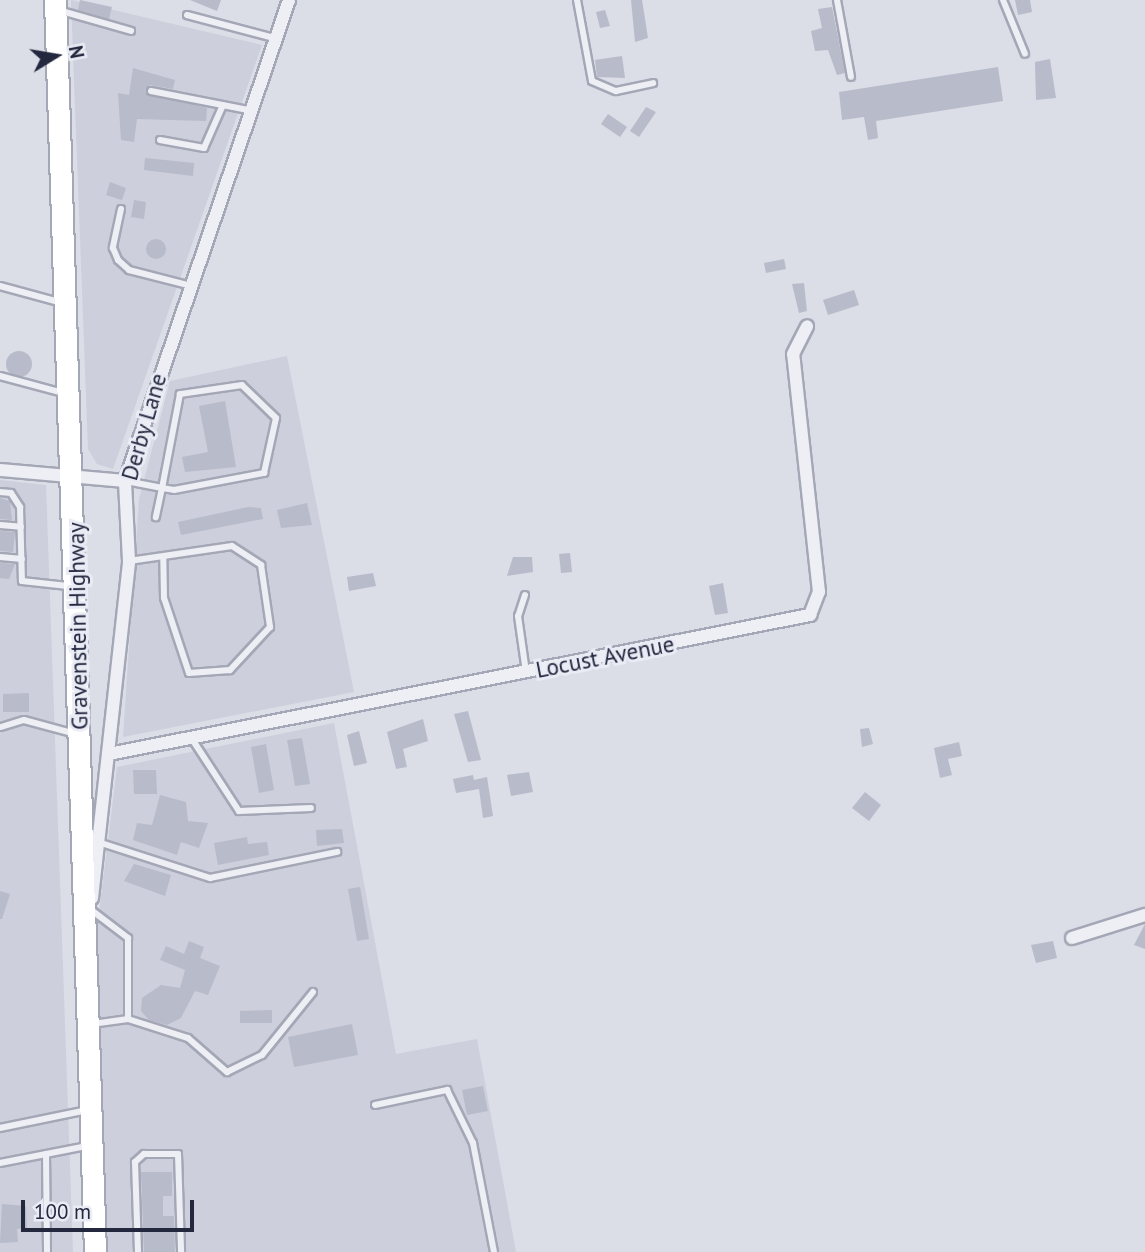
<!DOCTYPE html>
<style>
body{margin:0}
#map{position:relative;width:1145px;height:1252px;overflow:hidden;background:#dbdde7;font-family:"PT Sans",sans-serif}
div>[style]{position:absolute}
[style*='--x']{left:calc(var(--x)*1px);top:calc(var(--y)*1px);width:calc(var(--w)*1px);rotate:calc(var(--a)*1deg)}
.built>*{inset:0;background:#cdcfdc}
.building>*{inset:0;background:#b8bbca}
.round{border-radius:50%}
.roads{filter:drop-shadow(2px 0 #a4a7b5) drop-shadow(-2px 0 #a4a7b5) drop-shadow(0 2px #a4a7b5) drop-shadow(0 -2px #a4a7b5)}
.service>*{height:6px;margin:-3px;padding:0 3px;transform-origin:3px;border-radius:3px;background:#eeeff5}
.minor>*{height:12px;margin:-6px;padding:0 6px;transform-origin:6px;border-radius:6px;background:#eeeff5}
.primary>*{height:21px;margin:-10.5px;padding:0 10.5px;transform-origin:10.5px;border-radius:10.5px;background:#fff}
span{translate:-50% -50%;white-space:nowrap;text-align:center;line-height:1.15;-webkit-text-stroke:6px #eaecf5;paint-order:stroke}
.street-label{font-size:23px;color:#24283f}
.north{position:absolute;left:21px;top:21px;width:70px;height:70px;-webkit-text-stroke:5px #eaecf5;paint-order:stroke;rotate:79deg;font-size:19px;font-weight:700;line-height:28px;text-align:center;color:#24283f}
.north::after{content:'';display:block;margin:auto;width:24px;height:32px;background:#24283f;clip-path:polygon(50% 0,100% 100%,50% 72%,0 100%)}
.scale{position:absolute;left:21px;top:1200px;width:173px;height:32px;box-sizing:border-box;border:4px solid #24283f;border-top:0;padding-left:9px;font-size:21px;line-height:24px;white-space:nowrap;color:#24283f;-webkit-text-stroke:5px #eaecf5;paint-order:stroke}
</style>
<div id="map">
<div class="built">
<div style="clip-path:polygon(71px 0,262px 45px,113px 469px,97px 464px,88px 449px)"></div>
<div style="clip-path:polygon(287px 356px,354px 692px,123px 737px,139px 499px,170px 381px)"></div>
<div style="clip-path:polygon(0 480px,46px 485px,73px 1252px,0 1252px)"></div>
<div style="clip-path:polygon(334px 723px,396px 1054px,477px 1039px,516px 1252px,107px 1252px,96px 937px,117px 767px)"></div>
</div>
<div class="building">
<div style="clip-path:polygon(80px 0,112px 7px,109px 19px,78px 10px)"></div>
<div style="clip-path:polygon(190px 0,221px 0,217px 11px)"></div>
<div style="clip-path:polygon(631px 0,642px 0,648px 38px,635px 42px)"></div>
<div style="clip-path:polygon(1015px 0,1030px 0,1032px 12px,1018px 15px)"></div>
<div style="clip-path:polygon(832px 7px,845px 73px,837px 75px,828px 50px,815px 51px,811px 31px,822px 28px,818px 9px)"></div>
<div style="clip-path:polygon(605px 10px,610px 26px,600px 28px,596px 12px)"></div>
<div style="clip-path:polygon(622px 56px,625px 78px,597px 77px,595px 60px)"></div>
<div style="clip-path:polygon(1050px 59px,1056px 98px,1036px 100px,1035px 62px)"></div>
<div style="clip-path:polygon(998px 67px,1003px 101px,876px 121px,878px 138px,868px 140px,864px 117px,842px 120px,839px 92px)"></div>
<div style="clip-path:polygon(133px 68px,175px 80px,173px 89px,150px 85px,146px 93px,207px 108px,206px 121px,137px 119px,134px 142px,121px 140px,118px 93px,129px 95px)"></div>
<div style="clip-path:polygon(646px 107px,656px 112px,639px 137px,630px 131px)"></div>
<div style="clip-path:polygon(608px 114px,627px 127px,620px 137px,601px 124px)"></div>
<div style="clip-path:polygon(145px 158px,194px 163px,193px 176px,144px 170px)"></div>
<div style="clip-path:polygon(110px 182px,126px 188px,122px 200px,106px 195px)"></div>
<div style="clip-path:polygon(134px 200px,146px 202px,144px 219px,131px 217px)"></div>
<div class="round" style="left:146px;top:239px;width:20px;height:20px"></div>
<div style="clip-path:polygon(784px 259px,786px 269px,766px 273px,764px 263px)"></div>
<div style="clip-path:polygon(804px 283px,807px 311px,799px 313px,792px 284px)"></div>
<div style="clip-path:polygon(854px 290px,859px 305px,828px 315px,823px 300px)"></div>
<div class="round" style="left:6px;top:351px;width:26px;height:26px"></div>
<div style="clip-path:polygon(225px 401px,236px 467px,185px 472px,182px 457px,208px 452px,199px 406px)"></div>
<div style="clip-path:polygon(0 498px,10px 501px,12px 520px,0 519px)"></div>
<div style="clip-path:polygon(307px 503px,312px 525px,281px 528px,277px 510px)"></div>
<div style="clip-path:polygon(248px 507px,261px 508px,263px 519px,181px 535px,178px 522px)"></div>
<div style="clip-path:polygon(0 531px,15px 532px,13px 552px,0 551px)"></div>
<div style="clip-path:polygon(570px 553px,572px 572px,561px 573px,559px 554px)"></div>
<div style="clip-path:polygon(513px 557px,532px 557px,533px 572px,507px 576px)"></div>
<div style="clip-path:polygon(0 563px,15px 564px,9px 579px,0 578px)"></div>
<div style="clip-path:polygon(373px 573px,376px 586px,349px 591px,347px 577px)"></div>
<div style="clip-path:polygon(723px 583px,728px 613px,715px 615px,709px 586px)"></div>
<div style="clip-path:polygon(29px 693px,29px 712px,3px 712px,3px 694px)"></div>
<div style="clip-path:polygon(468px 711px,481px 760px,468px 762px,454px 714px)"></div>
<div style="clip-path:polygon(423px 719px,428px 741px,403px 749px,407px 767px,396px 769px,387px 732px)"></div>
<div style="clip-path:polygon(869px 728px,873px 744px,862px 747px,860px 729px)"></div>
<div style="clip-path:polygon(359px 731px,367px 763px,354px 766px,347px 735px)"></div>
<div style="clip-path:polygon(302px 738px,310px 784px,295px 786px,287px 740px)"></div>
<div style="clip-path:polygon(959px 742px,962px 756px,948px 759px,952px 775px,940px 778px,934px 748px)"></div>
<div style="clip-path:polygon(266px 744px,274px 790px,259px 793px,251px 747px)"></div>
<div style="clip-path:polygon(133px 770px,156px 770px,157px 794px,134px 794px)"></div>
<div style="clip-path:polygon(529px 772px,533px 792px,511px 796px,507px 775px)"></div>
<div style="clip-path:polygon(473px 775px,474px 780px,487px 777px,493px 816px,483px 818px,479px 789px,456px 793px,453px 779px)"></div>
<div style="clip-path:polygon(865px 792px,881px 805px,869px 821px,852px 808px)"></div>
<div style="clip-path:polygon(160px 795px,186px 802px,188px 821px,208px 823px,199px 848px,181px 842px,177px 855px,133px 840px,137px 823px,152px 825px)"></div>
<div style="clip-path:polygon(342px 829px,344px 843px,317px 846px,316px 830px)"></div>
<div style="clip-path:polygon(247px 837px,248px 844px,267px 842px,269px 855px,218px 865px,214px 843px)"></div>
<div style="clip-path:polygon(134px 864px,171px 875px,165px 896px,124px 881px)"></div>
<div style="clip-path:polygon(360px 887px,369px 939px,357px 941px,348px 889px)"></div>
<div style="clip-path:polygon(0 891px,10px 894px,2px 919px,0 919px)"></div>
<div style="clip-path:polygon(1145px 924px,1145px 949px,1134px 945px)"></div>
<div style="clip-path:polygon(189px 941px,204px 947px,200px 958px,220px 966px,208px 995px,195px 991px,181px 1018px,167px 1025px,149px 1020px,141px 1011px,142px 998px,161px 985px,180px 988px,185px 970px,160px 960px,166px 946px,184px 954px)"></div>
<div style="clip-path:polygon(1053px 941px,1057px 958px,1036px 963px,1031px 945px)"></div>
<div style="clip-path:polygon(272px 1010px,272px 1023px,240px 1023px,240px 1011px)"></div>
<div style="clip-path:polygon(352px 1024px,358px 1055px,294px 1067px,288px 1037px)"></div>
<div style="clip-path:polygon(483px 1086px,488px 1111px,467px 1115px,462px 1090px)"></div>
<div style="clip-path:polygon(141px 1172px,172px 1172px,172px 1196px,163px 1196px,163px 1216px,174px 1216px,175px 1252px,144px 1252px)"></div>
<div style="clip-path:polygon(2px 1204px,26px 1206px,27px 1228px,17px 1229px,18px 1242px,0 1243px)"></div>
</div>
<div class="roads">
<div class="service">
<div style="--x:577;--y:0;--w:82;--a:79.5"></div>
<div style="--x:592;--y:81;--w:26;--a:23"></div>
<div style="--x:616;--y:91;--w:38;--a:-12"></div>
<div style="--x:837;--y:0;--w:78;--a:79.7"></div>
<div style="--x:1003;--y:0;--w:58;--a:67.8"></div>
<div style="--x:58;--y:10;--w:76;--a:16"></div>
<div style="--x:187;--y:15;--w:90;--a:14.8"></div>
<div style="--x:151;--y:91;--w:99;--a:11.1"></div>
<div style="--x:160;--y:140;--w:45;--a:10.3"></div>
<div style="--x:204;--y:148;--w:47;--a:-66.2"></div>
<div style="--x:121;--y:209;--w:40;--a:102"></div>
<div style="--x:113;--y:248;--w:13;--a:67"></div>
<div style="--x:118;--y:260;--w:15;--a:42"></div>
<div style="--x:129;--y:270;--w:61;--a:14.3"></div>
<div style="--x:0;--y:286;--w:61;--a:15.2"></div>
<div style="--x:0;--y:376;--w:65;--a:15.1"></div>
<div style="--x:126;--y:481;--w:37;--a:11"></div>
<div style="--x:162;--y:488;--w:12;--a:9"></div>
<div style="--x:174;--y:490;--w:92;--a:-10.7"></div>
<div style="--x:264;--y:473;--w:56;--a:-77.7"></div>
<div style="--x:276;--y:418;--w:47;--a:-135.9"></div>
<div style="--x:242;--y:385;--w:63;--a:171.7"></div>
<div style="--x:180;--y:394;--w:96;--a:100.8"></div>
<div style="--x:162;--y:488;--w:30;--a:102"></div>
<div style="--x:0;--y:492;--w:11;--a:5"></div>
<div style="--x:11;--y:493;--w:17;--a:57"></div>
<div style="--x:20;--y:507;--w:74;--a:88.5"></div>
<div style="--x:22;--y:581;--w:46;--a:6.2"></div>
<div style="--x:0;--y:525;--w:21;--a:5"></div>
<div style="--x:0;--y:557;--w:22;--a:5"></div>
<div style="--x:129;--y:561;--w:104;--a:-8.3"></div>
<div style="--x:232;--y:546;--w:35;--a:33"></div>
<div style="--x:261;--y:565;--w:63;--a:81.7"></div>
<div style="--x:270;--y:627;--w:59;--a:132.9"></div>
<div style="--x:230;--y:670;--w:41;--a:175.8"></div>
<div style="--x:189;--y:673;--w:79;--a:-108.4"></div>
<div style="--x:164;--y:598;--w:39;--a:-91"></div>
<div style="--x:525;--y:595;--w:22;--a:108"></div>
<div style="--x:518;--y:616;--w:57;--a:81.9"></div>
<div style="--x:1;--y:727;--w:24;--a:-17"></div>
<div style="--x:24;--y:720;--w:54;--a:15.1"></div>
<div style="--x:192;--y:739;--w:86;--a:56.9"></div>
<div style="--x:239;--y:811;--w:72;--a:-2.4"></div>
<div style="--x:98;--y:842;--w:118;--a:17.8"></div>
<div style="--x:210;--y:878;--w:130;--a:-11.6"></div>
<div style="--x:90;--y:909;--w:48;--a:37.3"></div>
<div style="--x:128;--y:938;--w:81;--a:90"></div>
<div style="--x:128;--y:1019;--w:37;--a:172"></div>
<div style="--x:128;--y:1019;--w:63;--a:17.6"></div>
<div style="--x:188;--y:1038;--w:52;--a:41.1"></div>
<div style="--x:227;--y:1072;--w:39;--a:-26"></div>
<div style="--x:262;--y:1055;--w:81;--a:-51"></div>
<div style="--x:375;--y:1105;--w:74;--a:-11.8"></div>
<div style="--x:447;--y:1090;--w:59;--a:63.9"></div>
<div style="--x:473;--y:1143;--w:111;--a:79.1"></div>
<div style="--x:0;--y:1128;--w:90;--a:-11.6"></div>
<div style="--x:46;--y:1154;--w:98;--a:89.4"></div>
<div style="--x:0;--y:1163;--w:89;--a:-11.1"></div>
<div style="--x:138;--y:1252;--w:90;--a:-91.9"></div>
<div style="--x:135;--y:1162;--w:12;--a:-42"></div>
<div style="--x:144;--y:1154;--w:34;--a:0"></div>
<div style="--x:178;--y:1154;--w:98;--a:88.2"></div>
</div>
<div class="minor">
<div style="--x:0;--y:470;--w:125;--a:5"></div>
<div style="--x:109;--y:754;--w:715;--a:-11.22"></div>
<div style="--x:810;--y:615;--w:25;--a:-69"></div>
<div style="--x:819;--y:592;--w:239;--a:-96.2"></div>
<div style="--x:793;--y:354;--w:31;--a:-63"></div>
<div style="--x:92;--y:898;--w:339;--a:-83.7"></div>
<div style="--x:129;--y:561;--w:80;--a:-92.9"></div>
<div style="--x:125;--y:481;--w:508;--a:-71.17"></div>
<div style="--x:1072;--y:938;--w:77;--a:-17.5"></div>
</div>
<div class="primary">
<div style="--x:55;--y:0;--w:1253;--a:88.17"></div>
</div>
</div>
<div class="street-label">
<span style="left:144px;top:427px;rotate:-74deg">Derby Lane</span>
<span style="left:78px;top:626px;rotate:-91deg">Gravenstein Highway</span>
<span style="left:605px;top:657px;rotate:-11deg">Locust Avenue</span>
</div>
<div class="north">N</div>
<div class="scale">100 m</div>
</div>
